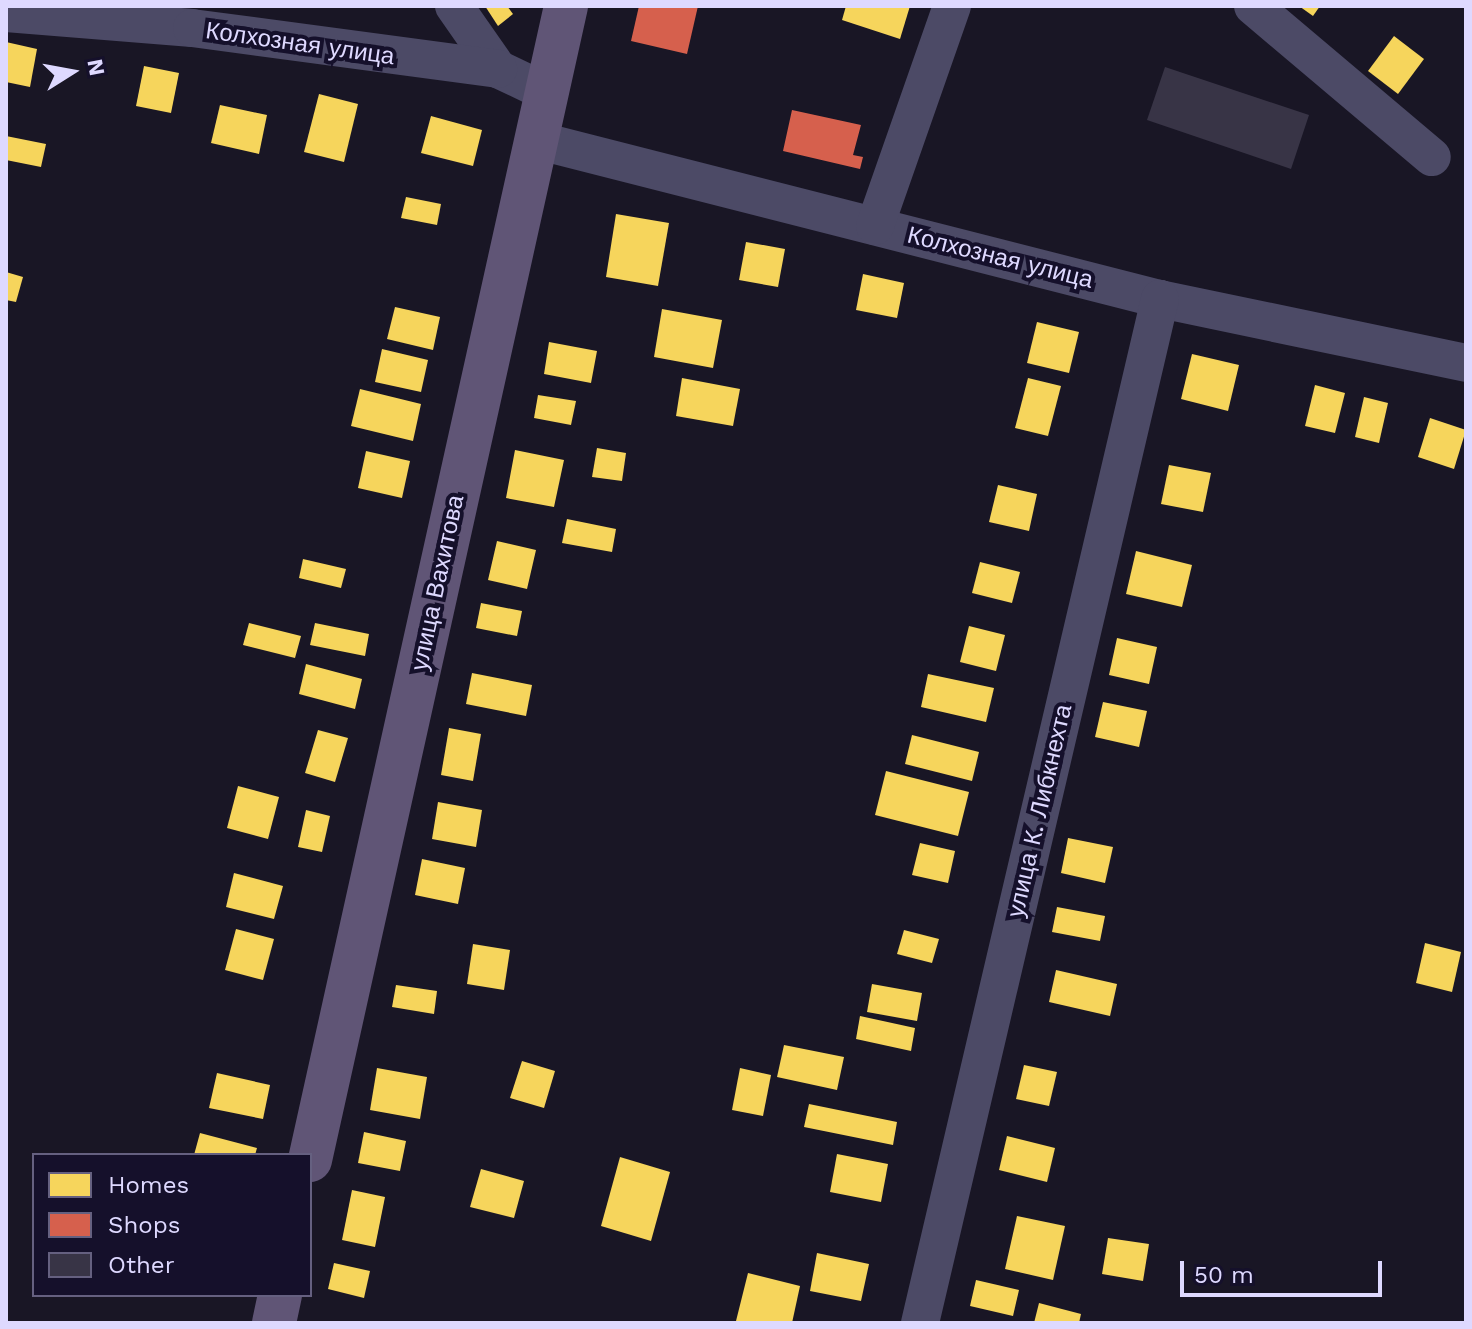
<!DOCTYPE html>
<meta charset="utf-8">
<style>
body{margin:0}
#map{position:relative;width:1472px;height:1329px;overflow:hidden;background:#191625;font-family:"Work Sans",sans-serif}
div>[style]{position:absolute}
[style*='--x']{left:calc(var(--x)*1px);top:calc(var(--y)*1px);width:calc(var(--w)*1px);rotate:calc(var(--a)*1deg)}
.homes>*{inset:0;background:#f6d55c}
.shops>*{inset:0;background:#d6604d}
.building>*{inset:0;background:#383446}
.minor>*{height:38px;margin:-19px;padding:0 19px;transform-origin:19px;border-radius:19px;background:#4c4a66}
.major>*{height:44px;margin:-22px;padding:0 22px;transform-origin:22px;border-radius:22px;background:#605576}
span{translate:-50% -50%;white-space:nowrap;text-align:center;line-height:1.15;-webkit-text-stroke:8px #15102b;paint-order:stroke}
.street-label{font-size:24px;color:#ded9ff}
.frame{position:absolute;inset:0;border:8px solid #ded9ff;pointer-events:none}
.legend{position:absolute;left:32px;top:1153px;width:280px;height:144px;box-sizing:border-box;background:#15102b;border:2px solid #656080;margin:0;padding:10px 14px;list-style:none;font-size:24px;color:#ded9ff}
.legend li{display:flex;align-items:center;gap:16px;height:40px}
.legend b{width:40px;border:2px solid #656080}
.north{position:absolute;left:32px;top:32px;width:80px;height:80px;-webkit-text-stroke:6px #15102b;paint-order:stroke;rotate:79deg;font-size:22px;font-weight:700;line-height:32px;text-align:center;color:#ded9ff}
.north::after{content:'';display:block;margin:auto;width:28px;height:36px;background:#ded9ff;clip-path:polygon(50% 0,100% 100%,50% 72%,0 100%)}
.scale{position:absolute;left:1180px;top:1261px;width:202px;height:36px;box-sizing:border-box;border:4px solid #ded9ff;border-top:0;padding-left:10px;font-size:24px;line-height:28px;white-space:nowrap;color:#ded9ff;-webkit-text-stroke:6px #15102b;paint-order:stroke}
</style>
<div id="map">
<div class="homes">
<div style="clip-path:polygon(485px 6px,507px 6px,513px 14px,498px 26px)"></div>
<div style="clip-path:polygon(846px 6px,910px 6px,900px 39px,842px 20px)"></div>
<div style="clip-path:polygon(1299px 6px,1320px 6px,1313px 16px)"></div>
<div style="clip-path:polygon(1394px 36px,1424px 59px,1398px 94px,1368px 71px)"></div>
<div style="clip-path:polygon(6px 42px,37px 49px,30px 87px,6px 82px)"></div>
<div style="clip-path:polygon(144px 66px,179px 73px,171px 113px,136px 106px)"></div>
<div style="clip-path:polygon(319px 94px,358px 104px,344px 162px,304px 152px)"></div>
<div style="clip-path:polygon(220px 105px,267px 115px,259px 154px,211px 143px)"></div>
<div style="clip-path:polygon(431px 116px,482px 130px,473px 166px,421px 153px)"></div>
<div style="clip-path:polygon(6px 136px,46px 144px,41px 167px,6px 160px)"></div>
<div style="clip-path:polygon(406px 197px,441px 204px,437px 225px,401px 218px)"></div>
<div style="clip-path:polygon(616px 214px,669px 223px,658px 286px,606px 277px)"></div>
<div style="clip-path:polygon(746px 242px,785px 249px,778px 287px,739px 280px)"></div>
<div style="clip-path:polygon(6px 272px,23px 277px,16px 302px,6px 300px)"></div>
<div style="clip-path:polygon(863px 274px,904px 283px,897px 318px,856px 310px)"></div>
<div style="clip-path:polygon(395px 307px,440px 317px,433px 350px,387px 339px)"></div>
<div style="clip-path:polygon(662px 309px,722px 320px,713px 368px,654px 357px)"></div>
<div style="clip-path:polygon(1037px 322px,1079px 332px,1069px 373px,1027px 363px)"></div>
<div style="clip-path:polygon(549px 342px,597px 351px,591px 383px,544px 374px)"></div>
<div style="clip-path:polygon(382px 349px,428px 360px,421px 392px,375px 382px)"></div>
<div style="clip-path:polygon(1192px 354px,1239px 365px,1228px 411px,1181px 399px)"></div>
<div style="clip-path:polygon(682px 378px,740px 389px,733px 426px,676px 416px)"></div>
<div style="clip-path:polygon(1028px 378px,1061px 386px,1048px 436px,1015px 428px)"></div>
<div style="clip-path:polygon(1315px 385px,1345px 393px,1335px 433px,1305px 426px)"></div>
<div style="clip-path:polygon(360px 389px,421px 404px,413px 441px,351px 426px)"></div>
<div style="clip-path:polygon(538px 395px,576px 401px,571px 425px,534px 418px)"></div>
<div style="clip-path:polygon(1364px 397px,1388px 403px,1379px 443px,1355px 437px)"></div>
<div style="clip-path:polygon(1430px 418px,1466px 430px,1454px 469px,1418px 457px)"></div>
<div style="clip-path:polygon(597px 448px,626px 453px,622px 481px,592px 477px)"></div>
<div style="clip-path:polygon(515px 450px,564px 460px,554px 507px,506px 498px)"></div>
<div style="clip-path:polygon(366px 451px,410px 461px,402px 498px,358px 488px)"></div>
<div style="clip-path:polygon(1169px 465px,1211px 473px,1203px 512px,1161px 504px)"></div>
<div style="clip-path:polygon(998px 485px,1037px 494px,1029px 531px,989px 522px)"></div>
<div style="clip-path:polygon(567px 519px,616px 529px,612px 552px,562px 543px)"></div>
<div style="clip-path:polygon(497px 541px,536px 550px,527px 589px,488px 580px)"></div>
<div style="clip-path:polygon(1136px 551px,1192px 565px,1182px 607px,1126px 594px)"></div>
<div style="clip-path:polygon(303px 559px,346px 569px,341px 588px,299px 578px)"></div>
<div style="clip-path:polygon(980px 562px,1020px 572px,1012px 603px,972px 593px)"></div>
<div style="clip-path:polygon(481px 603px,522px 611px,517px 636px,476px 628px)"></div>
<div style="clip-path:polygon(249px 623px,301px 636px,295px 658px,243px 645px)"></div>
<div style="clip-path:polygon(315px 623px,369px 634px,365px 656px,310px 645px)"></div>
<div style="clip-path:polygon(969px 626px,1005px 635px,996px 671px,960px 662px)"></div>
<div style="clip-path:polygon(1117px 638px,1157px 647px,1149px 684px,1109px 675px)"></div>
<div style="clip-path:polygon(306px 664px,362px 679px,355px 709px,299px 694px)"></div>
<div style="clip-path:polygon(472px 673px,532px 685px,526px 716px,466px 704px)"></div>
<div style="clip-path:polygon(928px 674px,994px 688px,986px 722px,921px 707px)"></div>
<div style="clip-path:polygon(1103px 702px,1147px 711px,1139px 747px,1095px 737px)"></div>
<div style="clip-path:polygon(449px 728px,481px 734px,473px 781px,441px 775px)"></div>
<div style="clip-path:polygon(318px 730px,348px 738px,335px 782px,305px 773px)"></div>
<div style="clip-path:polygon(912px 735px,979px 752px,972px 781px,905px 764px)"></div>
<div style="clip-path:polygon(886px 771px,969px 792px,958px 836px,875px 815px)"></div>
<div style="clip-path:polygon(238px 786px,279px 797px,268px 839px,227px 828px)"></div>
<div style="clip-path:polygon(438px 802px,482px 810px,476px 847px,432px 839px)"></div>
<div style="clip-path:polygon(306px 810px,330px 816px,322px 852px,298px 847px)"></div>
<div style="clip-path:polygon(1068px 838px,1113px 847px,1105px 883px,1061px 873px)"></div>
<div style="clip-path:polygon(920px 843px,955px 851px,948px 883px,912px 875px)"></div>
<div style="clip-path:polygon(422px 859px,465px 868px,458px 904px,415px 895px)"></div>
<div style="clip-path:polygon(234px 873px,283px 886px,274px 919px,226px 907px)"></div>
<div style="clip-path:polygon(1057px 907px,1105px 916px,1100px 941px,1052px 932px)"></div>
<div style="clip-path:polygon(236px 929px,274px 939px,263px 980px,225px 970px)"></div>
<div style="clip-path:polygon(904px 930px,939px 939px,932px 963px,897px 954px)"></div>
<div style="clip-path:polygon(1425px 943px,1461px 952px,1452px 992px,1416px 983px)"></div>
<div style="clip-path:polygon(473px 944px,510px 950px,504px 990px,467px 984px)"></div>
<div style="clip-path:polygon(1056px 970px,1117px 984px,1110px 1016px,1049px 1002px)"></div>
<div style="clip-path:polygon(872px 984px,922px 993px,917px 1021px,867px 1012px)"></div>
<div style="clip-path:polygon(396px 985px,437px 991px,434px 1014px,392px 1007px)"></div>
<div style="clip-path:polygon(860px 1016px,915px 1028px,911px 1051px,856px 1039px)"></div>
<div style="clip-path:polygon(784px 1045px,844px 1057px,837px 1090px,777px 1077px)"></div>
<div style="clip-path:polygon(522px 1061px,555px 1071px,544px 1108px,510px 1098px)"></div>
<div style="clip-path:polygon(1024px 1065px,1057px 1072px,1049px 1106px,1016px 1099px)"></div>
<div style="clip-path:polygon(377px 1068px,427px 1077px,420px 1119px,370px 1110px)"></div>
<div style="clip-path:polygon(740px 1068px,771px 1075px,763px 1116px,732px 1110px)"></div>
<div style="clip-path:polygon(217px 1073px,270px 1085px,263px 1119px,209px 1108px)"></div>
<div style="clip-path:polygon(809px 1104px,897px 1122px,893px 1145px,804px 1127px)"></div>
<div style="clip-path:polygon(364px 1132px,406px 1141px,400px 1171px,358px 1163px)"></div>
<div style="clip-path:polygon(200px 1133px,257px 1148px,255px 1155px,194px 1155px)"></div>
<div style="clip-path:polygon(1007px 1136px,1055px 1148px,1047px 1182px,999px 1170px)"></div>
<div style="clip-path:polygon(837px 1154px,888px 1164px,881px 1202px,830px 1192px)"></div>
<div style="clip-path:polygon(620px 1157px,670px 1172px,651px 1241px,601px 1226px)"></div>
<div style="clip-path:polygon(481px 1169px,524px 1181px,514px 1218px,470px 1207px)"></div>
<div style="clip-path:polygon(352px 1190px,385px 1197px,375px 1247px,342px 1240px)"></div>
<div style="clip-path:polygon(1017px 1216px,1065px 1226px,1053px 1280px,1005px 1269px)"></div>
<div style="clip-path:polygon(1108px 1238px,1149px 1244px,1143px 1281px,1102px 1274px)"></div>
<div style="clip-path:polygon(817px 1253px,869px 1264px,861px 1301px,810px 1291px)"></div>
<div style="clip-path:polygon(334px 1263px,370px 1271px,364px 1298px,328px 1289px)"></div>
<div style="clip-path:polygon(748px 1273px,800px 1286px,792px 1323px,736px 1321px)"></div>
<div style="clip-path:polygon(976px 1280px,1019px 1290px,1013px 1316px,970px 1306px)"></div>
<div style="clip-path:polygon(1039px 1303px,1081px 1314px,1079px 1323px,1034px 1323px)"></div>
</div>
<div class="shops">
<div style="clip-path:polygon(639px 6px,698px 6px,687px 54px,631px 41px)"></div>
<div style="clip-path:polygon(792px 110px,861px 125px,853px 155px,863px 157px,860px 169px,783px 151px)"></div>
</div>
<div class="building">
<div style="clip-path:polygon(1165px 67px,1309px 115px,1291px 169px,1147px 120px)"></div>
</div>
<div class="minor">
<div style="--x:454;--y:6;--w:77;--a:55.1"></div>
<div style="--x:498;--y:69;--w:53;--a:25.6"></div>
<div style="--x:1253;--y:6;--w:234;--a:40.2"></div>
<div style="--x:6;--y:13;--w:187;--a:4.6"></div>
<div style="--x:192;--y:28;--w:309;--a:7.6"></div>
<div style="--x:536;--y:140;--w:644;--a:14.3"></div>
<div style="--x:1160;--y:299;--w:313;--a:11.8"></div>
<div style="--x:875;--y:226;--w:233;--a:-70.7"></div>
<div style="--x:920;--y:1323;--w:1052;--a:-76.81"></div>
</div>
<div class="major">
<div style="--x:310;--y:1160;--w:1182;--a:-77.49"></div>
<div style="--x:274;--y:1323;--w:29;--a:-78"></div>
</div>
<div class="street-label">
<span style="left:300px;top:44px;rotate:8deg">Колхозная улица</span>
<span style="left:1000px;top:258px;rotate:14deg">Колхозная улица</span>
<span style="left:438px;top:583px;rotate:-78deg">улица Вахитова</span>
<span style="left:1040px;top:811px;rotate:-77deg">улица К. Либкнехта</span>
</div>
<div class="frame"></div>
<ul class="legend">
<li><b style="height:22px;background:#f6d55c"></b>Homes</li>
<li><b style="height:22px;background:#d6604d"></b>Shops</li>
<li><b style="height:22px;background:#383446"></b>Other</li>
</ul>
<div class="north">N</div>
<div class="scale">50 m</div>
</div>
